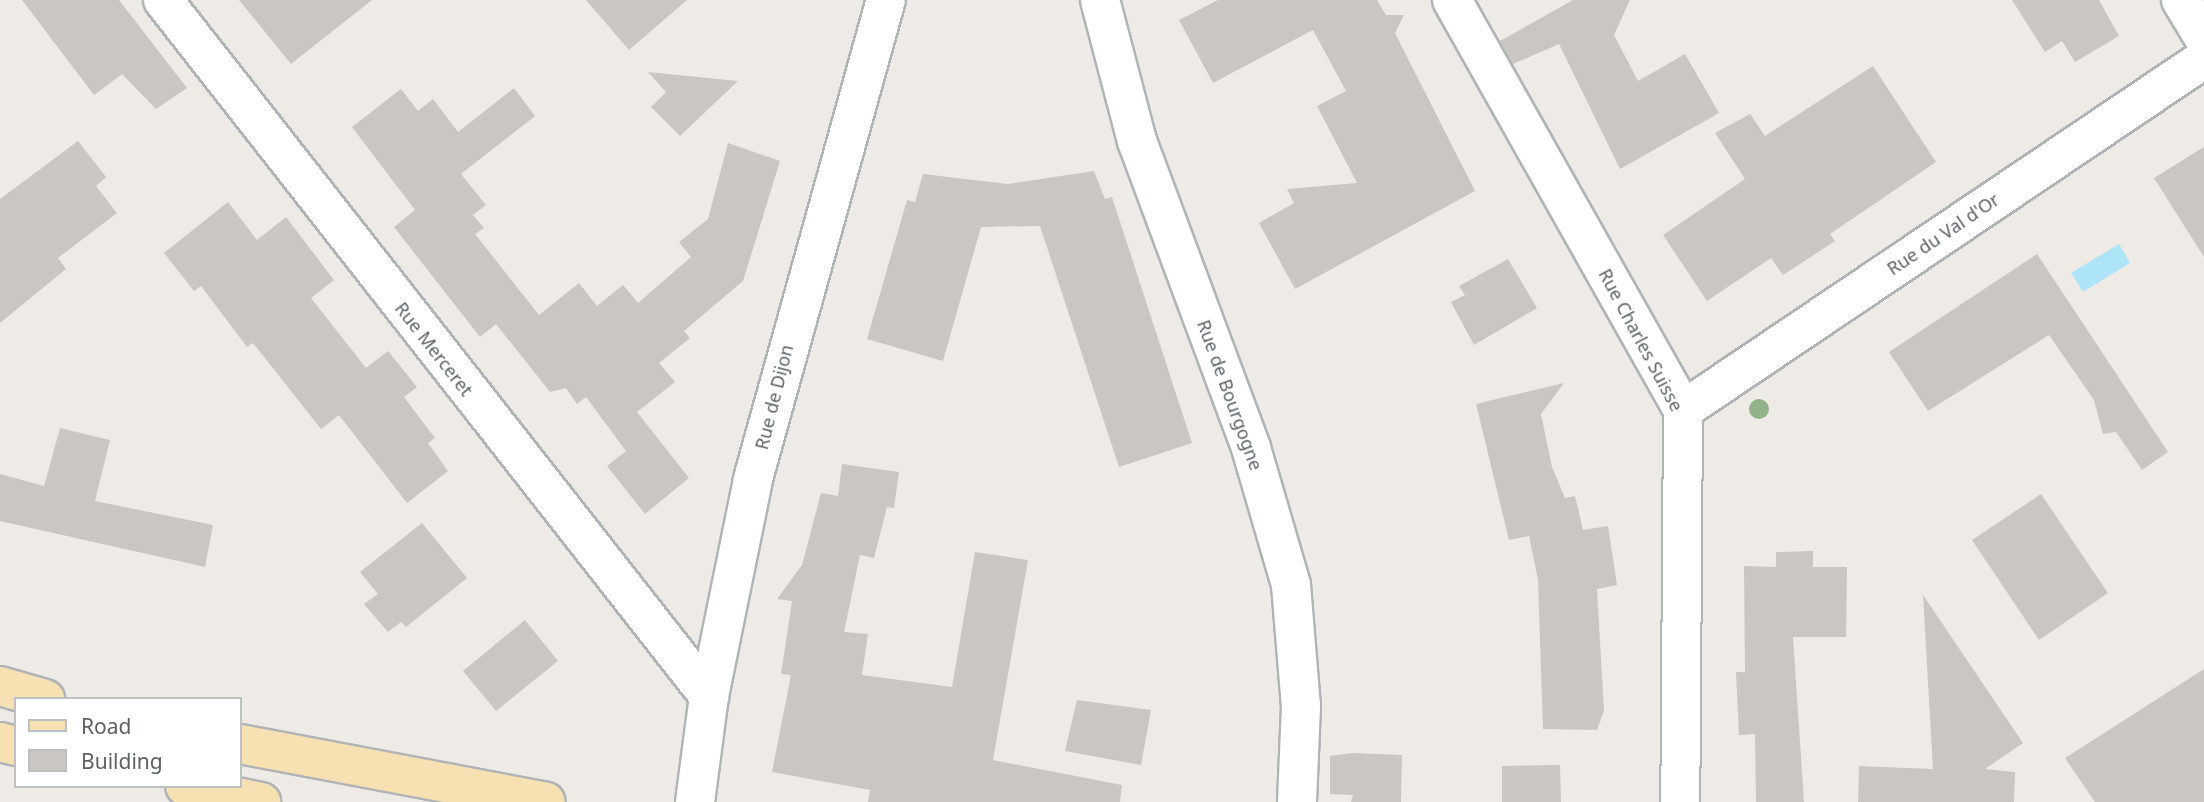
<!DOCTYPE html>
<style>
body{margin:0}
#map{position:relative;width:2204px;height:802px;overflow:hidden;background:#eeebe6;font-family:"Noto Sans",sans-serif}
div>[style]{position:absolute}
[style*='--x']{left:calc(var(--x)*1px);top:calc(var(--y)*1px);width:calc(var(--w)*1px);rotate:calc(var(--a)*1deg)}
.water>*{inset:0;background:#ade4f7}
.building>*{inset:0;background:#cac6c2}
.roads{filter:drop-shadow(2px 0 #b1b4b6) drop-shadow(-2px 0 #b1b4b6) drop-shadow(0 2px #b1b4b6) drop-shadow(0 -2px #b1b4b6)}
.minor>*{height:38px;margin:-19px;padding:0 19px;transform-origin:19px;border-radius:19px;background:#fff}
.major>*{height:38px;margin:-19px;padding:0 19px;transform-origin:19px;border-radius:19px;background:#f7e0b2}
.trees>*{width:20px;height:20px;margin:-10px;border-radius:50%;background:#92b28a}
span{translate:-50% -50%;white-space:nowrap;text-align:center;line-height:1.15;-webkit-text-stroke:5px #fff;paint-order:stroke}
.street-label{font-size:18px;color:#5d6264}
.legend{position:absolute;left:14px;top:697px;width:228px;height:91px;box-sizing:border-box;background:#fff;border:2px solid #bec0c1;margin:0;padding:9px 12px;list-style:none;font-size:21px;color:#5d6264}
.legend li{display:flex;align-items:center;gap:14px;height:35px}
.legend b{width:35px;border:2px solid #bec0c1}
</style>
<div id="map">
<div class="water">
<div style="clip-path:polygon(2119px 244px,2130px 263px,2083px 292px,2071px 273px)"></div>
</div>
<div class="building">
<div style="clip-path:polygon(22px 0,119px 0,187px 88px,156px 109px,122px 74px,94px 95px)"></div>
<div style="clip-path:polygon(239px 0,372px 0,291px 64px)"></div>
<div style="clip-path:polygon(586px 0,687px 0,629px 50px)"></div>
<div style="clip-path:polygon(1218px 0,1377px 0,1386px 15px,1404px 15px,1395px 33px,1475px 191px,1295px 289px,1259px 223px,1294px 203px,1287px 189px,1357px 183px,1317px 106px,1346px 91px,1313px 30px,1213px 83px,1179px 20px)"></div>
<div style="clip-path:polygon(1573px 0,1630px 0,1614px 35px,1638px 81px,1685px 54px,1719px 113px,1620px 169px,1559px 44px,1513px 64px,1500px 41px)"></div>
<div style="clip-path:polygon(2012px 0,2099px 0,2119px 36px,2075px 62px,2062px 41px,2045px 52px)"></div>
<div style="clip-path:polygon(1873px 66px,1936px 162px,1830px 234px,1835px 241px,1783px 275px,1771px 258px,1707px 301px,1663px 235px,1745px 179px,1715px 133px,1750px 114px,1765px 136px)"></div>
<div style="clip-path:polygon(648px 72px,738px 81px,680px 136px,651px 107px,666px 92px)"></div>
<div style="clip-path:polygon(514px 88px,535px 116px,461px 174px,486px 205px,473px 215px,484px 228px,475px 234px,539px 315px,579px 283px,597px 306px,623px 285px,638px 303px,691px 257px,679px 242px,708px 219px,728px 143px,780px 161px,743px 281px,684px 331px,690px 338px,659px 363px,675px 382px,637px 412px,689px 478px,645px 514px,607px 466px,626px 451px,586px 397px,577px 404px,566px 388px,550px 392px,496px 324px,480px 337px,394px 227px,415px 210px,352px 127px,401px 89px,418px 111px,433px 99px,458px 132px)"></div>
<div style="clip-path:polygon(78px 141px,106px 177px,96px 186px,117px 213px,58px 258px,66px 269px,0 323px,0 199px)"></div>
<div style="clip-path:polygon(2204px 147px,2204px 257px,2154px 178px)"></div>
<div style="clip-path:polygon(1094px 171px,1105px 199px,1112px 197px,1192px 443px,1119px 467px,1040px 226px,981px 227px,943px 361px,867px 339px,907px 200px,915px 202px,923px 174px,1008px 184px)"></div>
<div style="clip-path:polygon(228px 202px,257px 240px,286px 217px,334px 280px,311px 298px,366px 368px,388px 351px,417px 387px,404px 397px,435px 438px,428px 443px,448px 471px,407px 503px,339px 415px,321px 429px,253px 343px,247px 347px,201px 286px,194px 291px,164px 253px)"></div>
<div style="clip-path:polygon(2037px 254px,2168px 452px,2142px 470px,2116px 432px,2103px 434px,2094px 400px,2049px 335px,1928px 411px,1889px 352px)"></div>
<div style="clip-path:polygon(1508px 259px,1537px 308px,1474px 345px,1451px 302px,1465px 295px,1459px 286px)"></div>
<div style="clip-path:polygon(1564px 383px,1541px 414px,1552px 467px,1565px 498px,1575px 496px,1583px 530px,1608px 526px,1617px 585px,1597px 589px,1604px 711px,1597px 730px,1543px 729px,1538px 580px,1529px 536px,1509px 540px,1476px 404px)"></div>
<div style="clip-path:polygon(60px 428px,110px 440px,95px 501px,213px 525px,205px 567px,0 521px,0 474px,44px 486px)"></div>
<div style="clip-path:polygon(842px 464px,899px 472px,894px 508px,887px 507px,874px 558px,860px 555px,844px 632px,868px 634px,862px 675px,952px 687px,975px 552px,1028px 560px,993px 760px,1122px 785px,1120px 802px,868px 802px,870px 790px,772px 772px,791px 675px,781px 674px,792px 601px,777px 599px,802px 565px,821px 493px,838px 496px)"></div>
<div style="clip-path:polygon(2041px 494px,2108px 593px,2039px 640px,1972px 540px)"></div>
<div style="clip-path:polygon(422px 523px,467px 578px,406px 627px,401px 622px,388px 632px,364px 604px,378px 594px,360px 572px)"></div>
<div style="clip-path:polygon(1813px 551px,1813px 567px,1847px 567px,1846px 637px,1793px 637px,1804px 802px,1756px 802px,1755px 734px,1739px 735px,1736px 672px,1745px 672px,1744px 566px,1776px 567px,1776px 552px)"></div>
<div style="clip-path:polygon(1923px 595px,2023px 743px,1985px 769px,2015px 772px,2014px 802px,1858px 802px,1859px 766px,1933px 769px)"></div>
<div style="clip-path:polygon(525px 620px,558px 661px,496px 711px,463px 671px)"></div>
<div style="clip-path:polygon(2204px 669px,2204px 802px,2095px 802px,2065px 758px)"></div>
<div style="clip-path:polygon(1077px 700px,1151px 710px,1141px 765px,1065px 751px)"></div>
<div style="clip-path:polygon(1353px 753px,1402px 755px,1401px 802px,1351px 802px,1353px 795px,1330px 794px,1330px 756px)"></div>
<div style="clip-path:polygon(1560px 765px,1561px 802px,1502px 802px,1502px 766px)"></div>
</div>
<div class="roads">
<div class="minor">
<div style="--x:163;--y:0;--w:885;--a:51.89"></div>
<div style="--x:1100;--y:0;--w:146;--a:75.3"></div>
<div style="--x:1137;--y:141;--w:327;--a:69.6"></div>
<div style="--x:1251;--y:448;--w:143;--a:73.7"></div>
<div style="--x:1291;--y:585;--w:121;--a:85.3"></div>
<div style="--x:1301;--y:706;--w:96;--a:92.4"></div>
<div style="--x:1452;--y:0;--w:471;--a:60.6"></div>
<div style="--x:1683;--y:410;--w:392;--a:90.4"></div>
<div style="--x:2181;--y:0;--w:44;--a:58.8"></div>
<div style="--x:1683;--y:410;--w:628;--a:-33.97"></div>
<div style="--x:695;--y:802;--w:107;--a:-82.5"></div>
<div style="--x:709;--y:696;--w:221;--a:-78.5"></div>
<div style="--x:753;--y:479;--w:497;--a:-74.5"></div>
</div>
<div class="major">
<div style="--x:0;--y:686;--w:47;--a:16.1"></div>
<div style="--x:0;--y:742;--w:16;--a:14"></div>
<div style="--x:240;--y:744;--w:311;--a:10.7"></div>
<div style="--x:185;--y:786;--w:78;--a:11.9"></div>
</div>
</div>
<div class="trees">
<div style="left:1759px;top:409px"></div>
</div>
<div class="street-label">
<span style="left:1943px;top:234px;rotate:-34deg">Rue du Val d'Or</span>
<span style="left:1641px;top:340px;rotate:62deg">Rue Charles Suisse</span>
<span style="left:434px;top:349px;rotate:52deg">Rue Merceret</span>
<span style="left:1230px;top:395px;rotate:70deg">Rue de Bourgogne</span>
<span style="left:774px;top:397px;rotate:-76deg">Rue de Dijon</span>
</div>
<ul class="legend">
<li><b style="height:9px;background:#f7e0b2"></b>Road</li>
<li><b style="height:19px;background:#cac6c2"></b>Building</li>
</ul>
</div>
